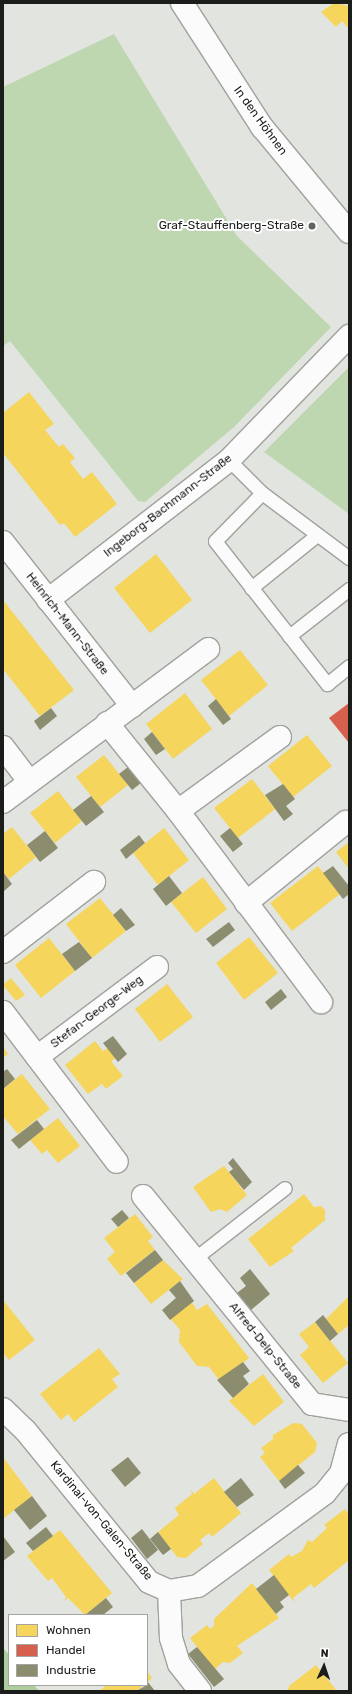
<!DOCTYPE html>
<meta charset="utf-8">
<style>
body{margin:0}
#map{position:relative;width:352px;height:1694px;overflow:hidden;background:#e1e4df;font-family:Rubik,sans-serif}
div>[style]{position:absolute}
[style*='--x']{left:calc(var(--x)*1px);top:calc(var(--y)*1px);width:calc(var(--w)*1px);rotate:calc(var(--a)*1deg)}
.green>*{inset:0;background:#bfd7b1}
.forest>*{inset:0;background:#aecd9c}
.homes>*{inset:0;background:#f6d55c}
.shops>*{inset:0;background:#d6604d}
.industry>*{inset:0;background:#8c8c6e}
.roads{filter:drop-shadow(1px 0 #a0a19e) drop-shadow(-1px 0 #a0a19e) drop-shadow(0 1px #a0a19e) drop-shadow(0 -1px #a0a19e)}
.service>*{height:13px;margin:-6.5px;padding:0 6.5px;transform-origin:6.5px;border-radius:6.5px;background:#fafbfa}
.minor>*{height:22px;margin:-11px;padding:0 11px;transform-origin:11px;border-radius:11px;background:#fafbfa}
.tertiary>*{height:22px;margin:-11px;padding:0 11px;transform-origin:11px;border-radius:11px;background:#fafbfa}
.dots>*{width:11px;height:11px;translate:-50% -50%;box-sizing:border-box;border:2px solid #fff;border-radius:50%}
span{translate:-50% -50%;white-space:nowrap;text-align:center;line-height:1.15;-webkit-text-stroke:4px #fff;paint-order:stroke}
.street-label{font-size:12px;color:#1b1d1a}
.poi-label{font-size:12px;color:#1b1d1a}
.right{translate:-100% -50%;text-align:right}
.frame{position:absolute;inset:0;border:4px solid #1b1d1a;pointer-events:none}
.legend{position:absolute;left:8px;top:1614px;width:140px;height:72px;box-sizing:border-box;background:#fff;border:1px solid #a4a5a3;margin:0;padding:5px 7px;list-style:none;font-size:12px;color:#1b1d1a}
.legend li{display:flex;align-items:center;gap:8px;height:20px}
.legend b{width:20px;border:1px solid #a4a5a3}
.north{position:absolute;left:304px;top:1646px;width:40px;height:40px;-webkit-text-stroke:3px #fff;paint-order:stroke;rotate:3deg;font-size:11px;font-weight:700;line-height:16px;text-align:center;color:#1b1d1a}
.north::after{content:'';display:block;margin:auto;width:14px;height:18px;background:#1b1d1a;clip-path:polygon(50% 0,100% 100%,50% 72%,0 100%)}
</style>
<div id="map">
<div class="green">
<div style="clip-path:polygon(114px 34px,237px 236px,331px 327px,234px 427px,145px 502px,138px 501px,10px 341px,3px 346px,3px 87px)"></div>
<div style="clip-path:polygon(349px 367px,349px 514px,264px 452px)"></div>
</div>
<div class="forest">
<div style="clip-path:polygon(3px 1648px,9px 1655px,9px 1685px,34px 1685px,39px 1691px,3px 1691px)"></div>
</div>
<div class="homes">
<div style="clip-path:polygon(334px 3px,349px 6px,349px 29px,342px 21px,336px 27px,321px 12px)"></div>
<div style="clip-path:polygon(29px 392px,54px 424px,45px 430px,59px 447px,63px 444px,75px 458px,70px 462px,83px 479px,92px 472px,117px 504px,75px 537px,64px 523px,60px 525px,3px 453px,3px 413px)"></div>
<div style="clip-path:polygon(156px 554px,192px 600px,150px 633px,114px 588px)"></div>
<div style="clip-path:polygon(3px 600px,74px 690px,40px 716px,3px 669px)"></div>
<div style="clip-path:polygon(240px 650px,268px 685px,229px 716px,201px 680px)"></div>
<div style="clip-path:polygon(185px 693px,212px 729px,173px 759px,146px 724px)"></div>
<div style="clip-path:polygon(307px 735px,332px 766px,293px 797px,268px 766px)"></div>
<div style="clip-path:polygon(104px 755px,128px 785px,100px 807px,76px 777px)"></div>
<div style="clip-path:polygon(252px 779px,275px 809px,238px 838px,214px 808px)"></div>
<div style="clip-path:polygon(58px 791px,82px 821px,55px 843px,30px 813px)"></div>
<div style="clip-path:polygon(12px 827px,36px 857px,9px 879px,3px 872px,3px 834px)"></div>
<div style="clip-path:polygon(164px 828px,189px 860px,158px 885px,133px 853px)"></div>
<div style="clip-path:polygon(349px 842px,349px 869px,336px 852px)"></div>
<div style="clip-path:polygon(318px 866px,340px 894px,292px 931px,270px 903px)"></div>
<div style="clip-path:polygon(203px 877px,227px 909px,196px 933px,171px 902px)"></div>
<div style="clip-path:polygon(100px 898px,126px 931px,92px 958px,66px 924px)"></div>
<div style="clip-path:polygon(249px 937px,278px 973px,244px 1000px,216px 963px)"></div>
<div style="clip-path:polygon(49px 938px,75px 971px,41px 998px,15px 965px)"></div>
<div style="clip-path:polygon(11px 978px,25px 995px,16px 1001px,3px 985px)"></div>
<div style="clip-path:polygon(167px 984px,193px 1017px,160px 1042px,135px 1009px)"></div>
<div style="clip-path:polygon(95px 1041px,103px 1051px,108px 1048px,116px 1058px,111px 1061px,123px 1076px,106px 1089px,102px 1084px,88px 1094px,65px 1065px)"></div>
<div style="clip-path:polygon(3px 1047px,8px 1054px,3px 1058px)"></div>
<div style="clip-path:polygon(22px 1074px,50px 1109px,18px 1134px,3px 1116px,3px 1089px)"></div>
<div style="clip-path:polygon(58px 1118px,80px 1146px,58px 1163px,47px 1150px,42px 1154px,30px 1140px)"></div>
<div style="clip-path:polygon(224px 1166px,247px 1195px,227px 1212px,220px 1209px,211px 1212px,193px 1187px)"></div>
<div style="clip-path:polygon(304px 1194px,314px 1207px,321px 1206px,325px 1210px,325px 1220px,291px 1248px,294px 1251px,270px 1267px,248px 1239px)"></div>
<div style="clip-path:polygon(135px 1214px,153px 1237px,148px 1241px,155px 1250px,121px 1276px,107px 1259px,115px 1252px,104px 1238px)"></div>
<div style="clip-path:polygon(163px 1260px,183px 1279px,151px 1304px,134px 1283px)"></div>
<div style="clip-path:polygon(349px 1296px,349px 1325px,338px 1334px,326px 1319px)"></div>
<div style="clip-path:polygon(3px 1300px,35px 1340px,9px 1360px,3px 1353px)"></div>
<div style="clip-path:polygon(191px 1301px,197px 1310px,207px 1304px,249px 1358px,220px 1381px,209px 1367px,197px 1366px,179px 1342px,180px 1330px,170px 1318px)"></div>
<div style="clip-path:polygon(315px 1322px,348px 1363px,323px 1383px,300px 1355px,309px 1347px,299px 1334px)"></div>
<div style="clip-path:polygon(99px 1348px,120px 1374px,112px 1379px,118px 1387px,74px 1422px,68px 1414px,61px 1420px,40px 1394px)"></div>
<div style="clip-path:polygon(263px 1374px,284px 1402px,254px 1426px,229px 1401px)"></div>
<div style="clip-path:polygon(293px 1423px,302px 1424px,317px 1443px,315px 1452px,279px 1481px,260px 1457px,265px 1453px,261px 1448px,273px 1439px,273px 1435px)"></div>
<div style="clip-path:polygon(3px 1457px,32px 1496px,3px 1519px)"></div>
<div style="clip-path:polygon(214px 1478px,241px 1513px,212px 1537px,209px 1533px,200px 1540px,203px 1544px,186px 1558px,177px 1557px,158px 1532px,179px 1515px,173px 1505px,175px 1508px,192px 1494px,191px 1490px,194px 1494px)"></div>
<div style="clip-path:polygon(345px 1509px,349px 1514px,349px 1560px,314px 1588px,311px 1584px,293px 1598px,295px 1603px,269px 1570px,289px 1554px,291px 1557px,302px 1551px,308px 1540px,312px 1542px,327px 1528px,324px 1525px)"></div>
<div style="clip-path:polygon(60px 1530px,112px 1593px,85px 1615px,68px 1598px,64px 1601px,66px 1597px,52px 1578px,48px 1581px,27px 1556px)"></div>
<div style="clip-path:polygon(252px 1583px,279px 1618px,237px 1646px,243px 1653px,230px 1663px,223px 1662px,215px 1669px,190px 1638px,207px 1625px,210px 1629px,214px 1626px,214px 1619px)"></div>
<div style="clip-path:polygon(316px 1665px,337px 1691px,288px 1691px,289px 1686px)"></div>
<div style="clip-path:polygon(147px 1671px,152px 1678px,147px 1683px)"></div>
<div style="clip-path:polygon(107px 1685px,144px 1685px,136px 1691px,99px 1691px)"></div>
</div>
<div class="shops">
<div style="clip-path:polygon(349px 703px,349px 743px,329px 718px)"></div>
</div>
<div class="industry">
<div style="clip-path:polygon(216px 699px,231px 719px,223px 725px,208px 706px)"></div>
<div style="clip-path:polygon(51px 708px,57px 716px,40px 730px,34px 721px)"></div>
<div style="clip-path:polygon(152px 732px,165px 749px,156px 755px,144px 739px)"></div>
<div style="clip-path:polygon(128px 767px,141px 783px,132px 790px,119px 774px)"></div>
<div style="clip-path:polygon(283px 784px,295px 799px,286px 806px,293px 814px,284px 821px,265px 795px)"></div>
<div style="clip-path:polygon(91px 796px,104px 812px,86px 826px,73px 810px)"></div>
<div style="clip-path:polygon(230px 828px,243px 844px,233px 852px,220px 836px)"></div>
<div style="clip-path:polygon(45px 831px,58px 848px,40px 862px,27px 845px)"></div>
<div style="clip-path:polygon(139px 835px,145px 843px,126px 859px,120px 850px)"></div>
<div style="clip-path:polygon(333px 866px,349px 886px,349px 894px,343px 899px,323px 873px)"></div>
<div style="clip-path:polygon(3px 872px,12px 884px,3px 892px)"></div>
<div style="clip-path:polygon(169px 876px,182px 893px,166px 906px,153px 889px)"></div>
<div style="clip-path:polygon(121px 908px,135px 925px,126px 931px,113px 915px)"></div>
<div style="clip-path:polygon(229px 922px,235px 930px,213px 947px,206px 939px)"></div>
<div style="clip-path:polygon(79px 942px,92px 958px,75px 971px,62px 954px)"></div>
<div style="clip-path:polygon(281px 989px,287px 997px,271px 1010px,265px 1002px)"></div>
<div style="clip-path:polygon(113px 1036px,127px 1054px,118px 1062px,103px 1043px)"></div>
<div style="clip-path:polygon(7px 1069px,15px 1079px,3px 1089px,3px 1072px)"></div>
<div style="clip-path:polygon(37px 1120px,44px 1129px,19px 1149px,11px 1140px)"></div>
<div style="clip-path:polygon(233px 1158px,252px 1182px,244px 1190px,229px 1172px,233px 1169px,228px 1163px)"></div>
<div style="clip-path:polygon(122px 1210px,129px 1218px,118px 1227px,111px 1219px)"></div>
<div style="clip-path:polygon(155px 1250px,163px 1260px,134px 1283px,126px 1273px)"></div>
<div style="clip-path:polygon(250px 1269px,270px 1294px,251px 1310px,237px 1293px,246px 1286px,240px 1278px)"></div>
<div style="clip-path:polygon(180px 1281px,194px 1301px,170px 1320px,162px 1310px,176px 1298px,169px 1290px)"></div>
<div style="clip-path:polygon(323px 1315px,338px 1334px,330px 1341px,315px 1322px)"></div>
<div style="clip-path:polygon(243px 1362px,250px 1371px,243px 1376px,249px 1384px,233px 1398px,217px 1380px)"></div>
<div style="clip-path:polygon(128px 1457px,141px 1473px,125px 1487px,111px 1470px)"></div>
<div style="clip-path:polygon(298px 1465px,305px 1473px,285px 1489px,279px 1481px)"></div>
<div style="clip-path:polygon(241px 1478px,254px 1495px,237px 1507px,224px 1492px)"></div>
<div style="clip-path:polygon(32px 1496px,47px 1516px,30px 1530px,14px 1510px)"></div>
<div style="clip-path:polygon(46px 1527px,53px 1536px,33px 1551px,26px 1543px)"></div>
<div style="clip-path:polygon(142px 1529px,158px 1550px,147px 1559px,131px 1538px)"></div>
<div style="clip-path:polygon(158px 1532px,171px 1549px,163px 1555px,150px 1539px)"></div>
<div style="clip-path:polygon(3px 1536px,15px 1552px,3px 1561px)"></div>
<div style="clip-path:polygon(274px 1575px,289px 1595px,280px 1602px,284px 1607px,276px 1614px,256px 1589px)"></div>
<div style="clip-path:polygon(106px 1598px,113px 1607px,103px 1615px,85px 1615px)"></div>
<div style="clip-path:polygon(197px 1647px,224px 1679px,214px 1687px,188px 1654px)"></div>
<div style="clip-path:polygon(147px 1681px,155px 1691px,136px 1691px,147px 1685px)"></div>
</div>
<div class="roads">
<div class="service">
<div style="--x:229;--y:460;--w:47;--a:45"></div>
<div style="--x:262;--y:493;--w:109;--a:36.8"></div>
<div style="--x:262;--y:493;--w:67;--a:134.4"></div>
<div style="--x:215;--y:541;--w:182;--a:51.9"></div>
<div style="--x:327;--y:684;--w:28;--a:-39"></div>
<div style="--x:251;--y:588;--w:85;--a:-38.8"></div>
<div style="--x:289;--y:636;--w:76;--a:-38.1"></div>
<div style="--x:194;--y:1259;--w:115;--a:-38"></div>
</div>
<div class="minor">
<div style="--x:3;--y:542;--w:209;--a:51.8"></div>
<div style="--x:48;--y:600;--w:229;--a:-37.7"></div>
<div style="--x:229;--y:460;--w:173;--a:-45.9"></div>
<div style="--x:107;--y:723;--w:113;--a:51.1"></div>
<div style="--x:178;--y:811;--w:239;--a:53.2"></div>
<div style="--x:3;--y:747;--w:43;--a:52.6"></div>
<div style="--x:3;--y:802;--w:256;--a:-36.7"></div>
<div style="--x:178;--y:811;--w:126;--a:-36"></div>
<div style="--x:246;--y:903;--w:129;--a:-39"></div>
<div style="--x:3;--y:952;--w:115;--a:-37.6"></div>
<div style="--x:3;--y:1012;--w:188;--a:52.8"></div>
<div style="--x:37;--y:1057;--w:150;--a:-36.9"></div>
<div style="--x:143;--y:1196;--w:268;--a:50.9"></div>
<div style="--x:312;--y:1404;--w:37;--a:9"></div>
<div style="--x:3;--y:1409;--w:30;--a:44"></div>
<div style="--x:25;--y:1430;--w:196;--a:50.8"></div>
<div style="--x:149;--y:1582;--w:22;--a:24"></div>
<div style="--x:169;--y:1591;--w:29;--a:-10"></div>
<div style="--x:198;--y:1586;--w:157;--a:-36.2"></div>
<div style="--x:325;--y:1493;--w:26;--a:-51"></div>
<div style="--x:341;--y:1473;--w:30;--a:-75"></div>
<div style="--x:169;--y:1591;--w:47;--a:87.6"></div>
<div style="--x:171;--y:1638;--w:27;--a:73"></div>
<div style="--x:179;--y:1664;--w:34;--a:52"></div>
</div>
<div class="tertiary">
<div style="--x:182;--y:3;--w:148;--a:57.2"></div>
<div style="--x:262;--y:127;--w:136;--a:50.4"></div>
</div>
</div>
<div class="dots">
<div style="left:312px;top:226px;background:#60635f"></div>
</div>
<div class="street-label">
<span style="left:260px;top:121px;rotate:54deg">In den Höhnen</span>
<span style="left:168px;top:506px;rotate:-38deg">Ingeborg-Bachmann-Straße</span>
<span style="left:67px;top:624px;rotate:52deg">Heinrich-Mann-Straße</span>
<span style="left:97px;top:1012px;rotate:-37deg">Stefan-George-Weg</span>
<span style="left:265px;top:1346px;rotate:51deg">Alfred-Delp-Straße</span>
<span style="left:101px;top:1521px;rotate:50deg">Kardinal-von-Galen-Straße</span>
</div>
<div class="poi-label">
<span class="right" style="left:304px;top:226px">Graf-Stauffenberg-Straße</span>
</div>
<div class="frame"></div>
<ul class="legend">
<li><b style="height:11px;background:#f6d55c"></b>Wohnen</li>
<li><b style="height:11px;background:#d6604d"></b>Handel</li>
<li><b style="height:11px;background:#8c8c6e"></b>Industrie</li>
</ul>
<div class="north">N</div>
</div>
